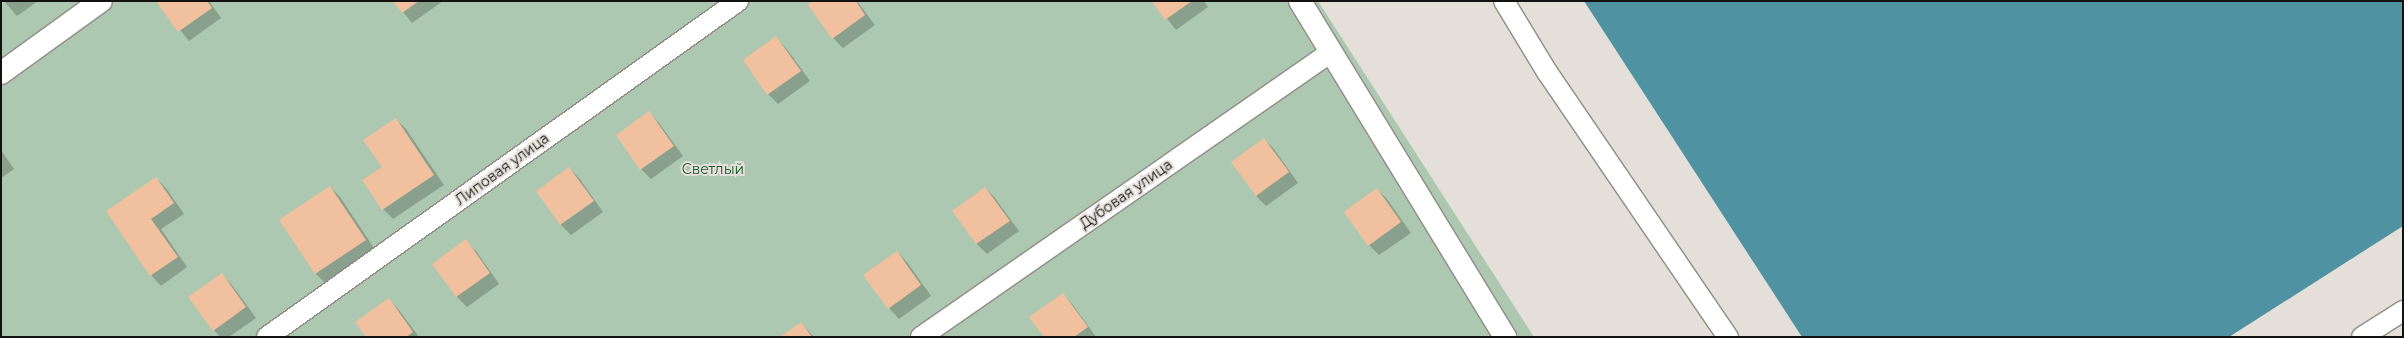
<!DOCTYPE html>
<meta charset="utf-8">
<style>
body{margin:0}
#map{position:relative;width:2404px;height:338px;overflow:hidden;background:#e4e0d9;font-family:Montserrat,sans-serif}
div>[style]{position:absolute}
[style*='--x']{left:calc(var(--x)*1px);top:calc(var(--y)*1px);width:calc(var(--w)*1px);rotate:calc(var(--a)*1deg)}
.green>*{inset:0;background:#acc8b0}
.water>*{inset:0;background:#4f92a2}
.shadow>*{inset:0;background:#0003}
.building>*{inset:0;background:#f1c09e}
.roads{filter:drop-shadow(1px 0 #908c86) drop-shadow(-1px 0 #908c86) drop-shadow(0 1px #908c86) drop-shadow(0 -1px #908c86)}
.service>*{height:20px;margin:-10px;padding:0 10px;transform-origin:10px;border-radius:10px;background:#fff}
.minor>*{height:22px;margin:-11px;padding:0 11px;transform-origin:11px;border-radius:11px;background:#fff}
span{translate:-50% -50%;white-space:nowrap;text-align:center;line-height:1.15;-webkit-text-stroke:4px #e4e0d9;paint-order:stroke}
.street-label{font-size:14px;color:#131210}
.park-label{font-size:14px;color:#185a29}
.frame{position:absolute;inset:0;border:2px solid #131210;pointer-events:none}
</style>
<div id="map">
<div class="green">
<div style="clip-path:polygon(1px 1px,1318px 1px,1534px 337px,1px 337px)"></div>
</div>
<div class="water">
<div style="clip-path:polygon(1584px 1px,2403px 1px,2403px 226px,2229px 337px,1802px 337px)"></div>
</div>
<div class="shadow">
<div style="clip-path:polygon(4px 1px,38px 1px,17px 16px)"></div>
<div style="clip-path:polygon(157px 1px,209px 1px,221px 18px,189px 41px)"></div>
<div style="clip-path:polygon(394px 1px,443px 1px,412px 23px)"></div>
<div style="clip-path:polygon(815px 1px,857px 1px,875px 25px,843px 48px,833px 38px)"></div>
<div style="clip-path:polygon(1153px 1px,1204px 1px,1208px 7px,1176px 30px)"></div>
<div style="clip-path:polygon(776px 38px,786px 48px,810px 81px,778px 104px,768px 94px)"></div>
<div style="clip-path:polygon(649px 113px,659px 123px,683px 156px,651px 179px,641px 169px)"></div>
<div style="clip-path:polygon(396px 119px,406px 129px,444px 185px,393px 219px,383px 209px,383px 167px)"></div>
<div style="clip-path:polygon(1264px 139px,1274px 149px,1298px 183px,1266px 206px,1256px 196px)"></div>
<div style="clip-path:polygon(1px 150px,14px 169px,1px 178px)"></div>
<div style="clip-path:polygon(569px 168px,579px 178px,603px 212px,571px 235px,561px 225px,537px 191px)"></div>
<div style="clip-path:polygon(156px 178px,166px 188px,184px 214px,161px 229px,187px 267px,161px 286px,151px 275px,107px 211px)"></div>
<div style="clip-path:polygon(330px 187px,340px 197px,376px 251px,326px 284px,316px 274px,280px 220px)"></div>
<div style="clip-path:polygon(985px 188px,995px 198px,1019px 231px,987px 254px,977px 244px,953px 211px)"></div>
<div style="clip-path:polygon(1377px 189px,1387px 199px,1411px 233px,1379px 255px,1369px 245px)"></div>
<div style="clip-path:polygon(465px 241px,476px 251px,499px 284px,467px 307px,457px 297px,433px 264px)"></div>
<div style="clip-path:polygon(897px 252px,907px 262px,931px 296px,899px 319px,889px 308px)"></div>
<div style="clip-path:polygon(222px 275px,232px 285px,256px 318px,229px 337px,220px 337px,214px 330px)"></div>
<div style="clip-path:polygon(1063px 294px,1073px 305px,1096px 337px,1045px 337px)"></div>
<div style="clip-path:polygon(389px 299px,399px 310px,419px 337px,367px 337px)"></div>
<div style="clip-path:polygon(801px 323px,814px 337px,782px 337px)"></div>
</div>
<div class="building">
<div style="clip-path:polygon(156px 1px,207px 1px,212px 8px,178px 32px)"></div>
<div style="clip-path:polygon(393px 1px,419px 1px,402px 13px)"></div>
<div style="clip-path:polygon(813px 1px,856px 1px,865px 15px,832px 39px,808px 5px)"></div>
<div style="clip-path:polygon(1152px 1px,1192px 1px,1165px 20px)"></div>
<div style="clip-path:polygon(776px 36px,801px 71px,767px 95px,743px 60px)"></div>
<div style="clip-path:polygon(649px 111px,674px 146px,640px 170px,616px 135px)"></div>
<div style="clip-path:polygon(396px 118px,434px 175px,382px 210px,362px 180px,382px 167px,363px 140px)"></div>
<div style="clip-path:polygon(1264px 138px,1289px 172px,1256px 196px,1231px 162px)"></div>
<div style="clip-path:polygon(569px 167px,594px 201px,560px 225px,536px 191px)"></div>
<div style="clip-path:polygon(156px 177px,174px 203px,151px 219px,178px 257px,150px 276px,106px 211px)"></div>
<div style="clip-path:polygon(330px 186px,366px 240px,315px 274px,279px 220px)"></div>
<div style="clip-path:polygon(985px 187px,1010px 221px,976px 244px,952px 211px)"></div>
<div style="clip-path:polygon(1377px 188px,1401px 222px,1368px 246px,1344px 212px)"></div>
<div style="clip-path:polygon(466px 239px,490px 273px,456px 297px,432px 264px)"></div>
<div style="clip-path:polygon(897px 251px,921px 285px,888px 309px,863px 275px)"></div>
<div style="clip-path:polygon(222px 273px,246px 307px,213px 331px,188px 297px)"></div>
<div style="clip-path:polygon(1063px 293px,1088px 327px,1074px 337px,1044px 337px,1029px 317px)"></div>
<div style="clip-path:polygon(389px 298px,413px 332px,406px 337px,366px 337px,355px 322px)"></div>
<div style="clip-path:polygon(801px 322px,812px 337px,780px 337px)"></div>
</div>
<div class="roads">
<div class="service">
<div style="--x:1504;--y:1;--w:83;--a:58.8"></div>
<div style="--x:1547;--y:72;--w:321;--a:55.7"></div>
<div style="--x:267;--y:337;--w:579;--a:-35.5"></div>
<div style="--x:921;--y:337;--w:499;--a:-34.8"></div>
<div style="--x:2362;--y:337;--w:49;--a:-32.4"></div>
</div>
<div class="minor">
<div style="--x:1300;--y:1;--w:394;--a:58.6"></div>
<div style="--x:1;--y:73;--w:123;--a:-35.8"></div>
</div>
</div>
<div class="street-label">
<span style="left:502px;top:169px;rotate:-36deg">Липовая улица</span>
<span style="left:1126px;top:194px;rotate:-35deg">Дубовая улица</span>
</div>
<div class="park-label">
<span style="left:713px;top:169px">Светлый</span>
</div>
<div class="frame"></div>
</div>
